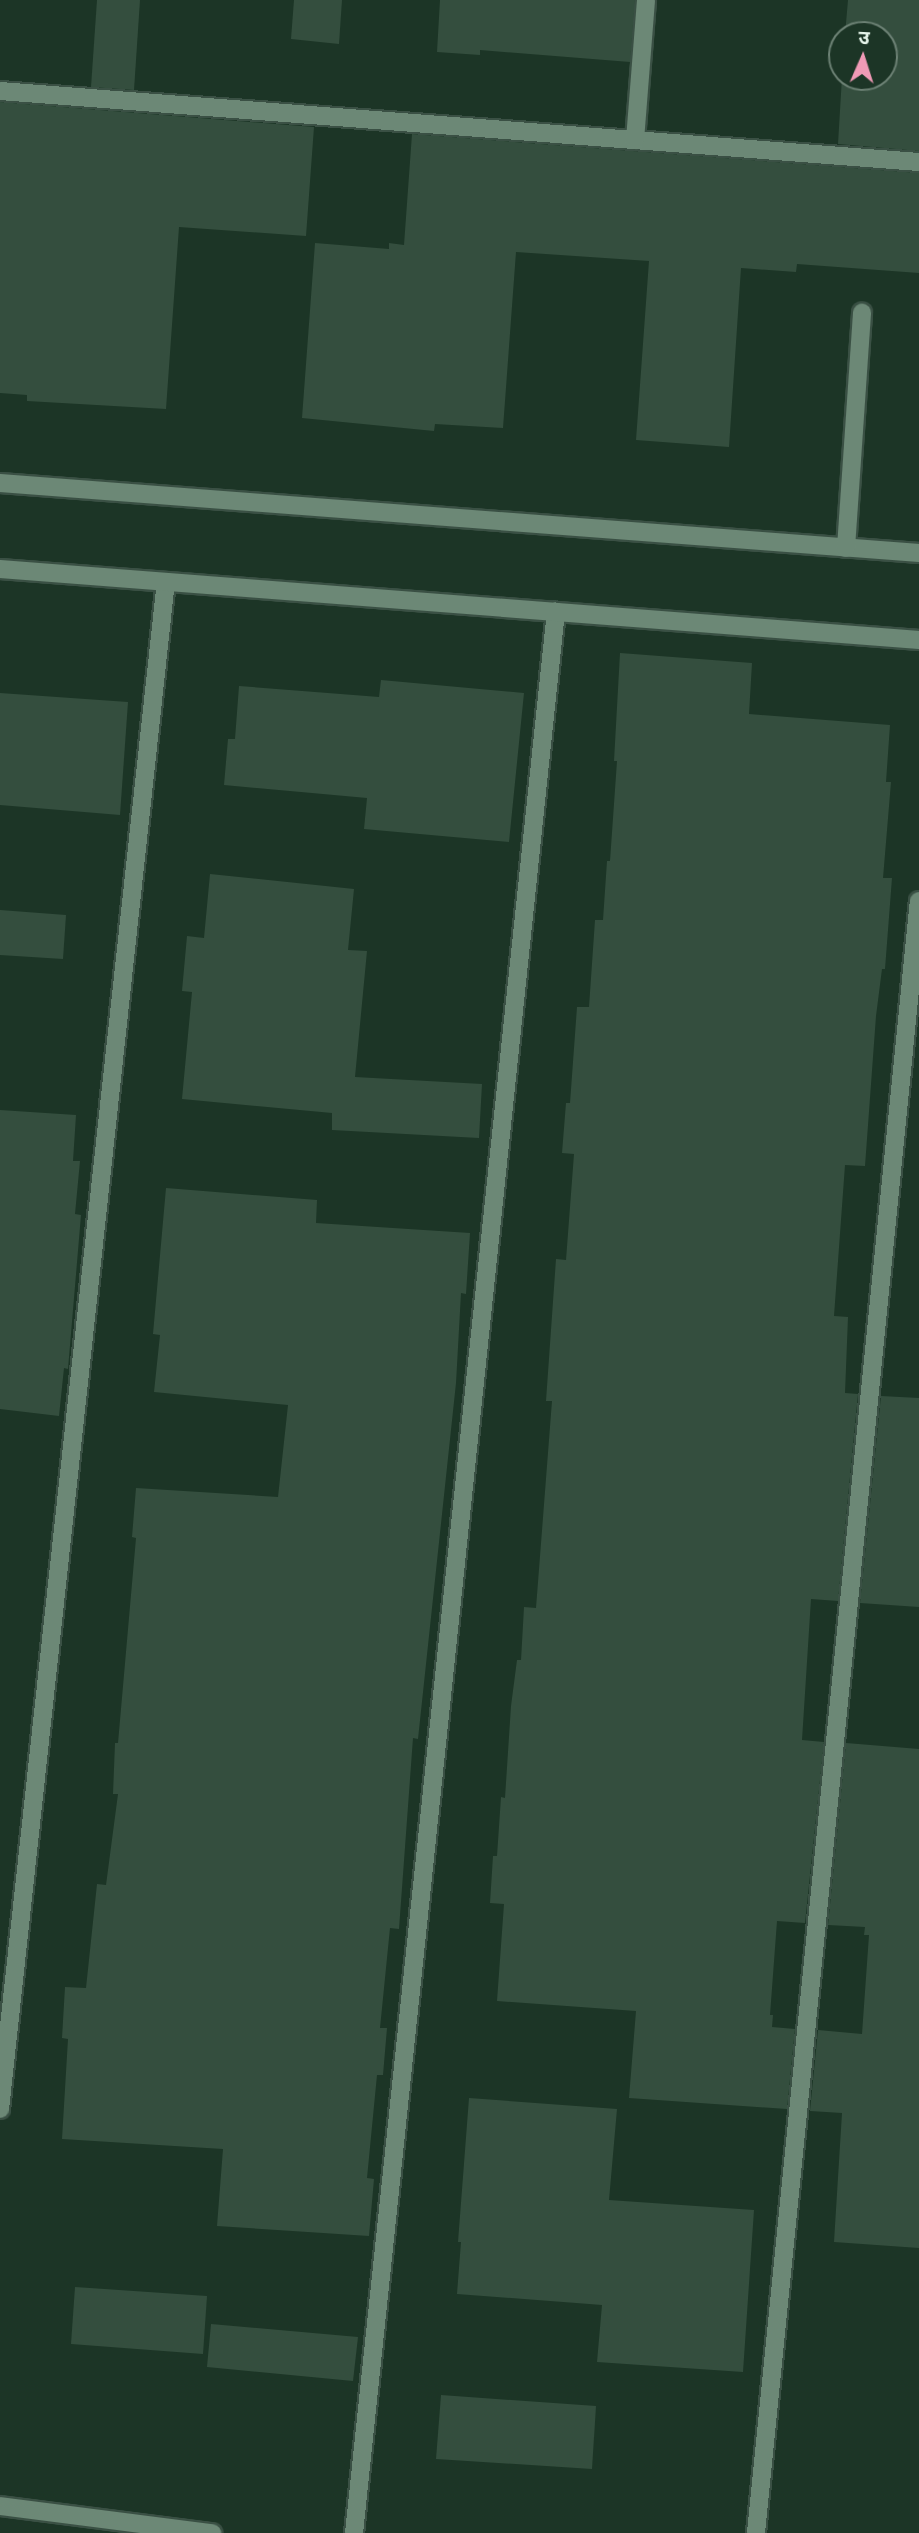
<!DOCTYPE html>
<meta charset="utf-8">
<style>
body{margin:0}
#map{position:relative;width:919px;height:2533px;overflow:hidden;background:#1c3526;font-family:Manrope,"Noto Sans Devanagari",sans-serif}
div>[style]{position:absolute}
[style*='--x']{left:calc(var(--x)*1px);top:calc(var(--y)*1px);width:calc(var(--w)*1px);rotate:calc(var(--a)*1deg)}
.building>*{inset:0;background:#344e3e}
.roads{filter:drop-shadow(2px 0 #3a5044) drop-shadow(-2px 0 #3a5044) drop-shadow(0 2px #3a5044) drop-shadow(0 -2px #3a5044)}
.service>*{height:18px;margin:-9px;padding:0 9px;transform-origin:9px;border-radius:9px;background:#6c8876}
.minor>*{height:18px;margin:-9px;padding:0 9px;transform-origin:9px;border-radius:9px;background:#6c8876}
span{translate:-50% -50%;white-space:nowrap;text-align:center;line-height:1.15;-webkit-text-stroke:6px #1c3526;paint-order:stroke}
.north{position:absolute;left:828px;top:21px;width:70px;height:70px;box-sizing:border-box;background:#1c3526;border:2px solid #6c8174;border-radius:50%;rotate:3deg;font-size:19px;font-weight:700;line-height:28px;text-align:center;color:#e5f4ea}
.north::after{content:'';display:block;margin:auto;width:24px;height:32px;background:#f09ab6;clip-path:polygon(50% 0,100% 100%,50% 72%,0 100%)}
</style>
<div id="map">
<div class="building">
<div style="clip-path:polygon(97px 0,140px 0,134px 90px,91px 87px)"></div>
<div style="clip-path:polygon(294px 0,342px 0,339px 44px,291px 39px)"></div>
<div style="clip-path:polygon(440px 0,635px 0,630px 62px,480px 50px,480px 55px,437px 52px)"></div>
<div style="clip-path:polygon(848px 0,919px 0,919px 151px,838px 144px,842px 77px,884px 77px,884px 35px,845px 35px)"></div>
<div style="clip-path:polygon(0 102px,314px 127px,306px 236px,179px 227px,166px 409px,27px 401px,27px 395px,0 393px)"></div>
<div style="clip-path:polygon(412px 134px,919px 173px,919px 273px,797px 264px,796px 272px,741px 268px,729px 447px,636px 440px,649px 261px,516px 252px,503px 428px,435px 424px,434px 431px,302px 418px,315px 243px,389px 249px,389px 243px,404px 245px)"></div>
<div style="clip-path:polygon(620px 653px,752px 663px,749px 714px,890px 725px,886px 782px,891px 782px,883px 878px,892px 878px,885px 969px,882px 969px,876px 1016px,865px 1166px,845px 1165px,834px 1316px,848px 1317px,845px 1393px,858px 1394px,838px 1601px,811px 1599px,802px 1740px,824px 1742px,805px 1923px,777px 1921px,770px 2015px,773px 2015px,772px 2027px,795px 2029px,787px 2109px,629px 2098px,636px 2011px,497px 2001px,504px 1904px,490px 1903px,493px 1856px,497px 1856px,501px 1797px,505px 1798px,511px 1706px,517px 1660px,521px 1660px,524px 1607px,536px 1608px,552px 1401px,546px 1401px,556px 1259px,566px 1260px,574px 1154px,562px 1153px,566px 1103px,570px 1103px,577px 1007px,589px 1007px,595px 920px,603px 920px,607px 861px,610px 861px,617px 761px,614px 761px)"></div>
<div style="clip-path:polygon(381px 680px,524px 693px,509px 842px,364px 829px,367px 798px,224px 785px,228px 739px,235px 739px,239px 686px,379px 697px)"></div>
<div style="clip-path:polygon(0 693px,128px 702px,120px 815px,0 805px)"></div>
<div style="clip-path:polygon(210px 874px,354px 889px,348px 950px,367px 951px,355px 1077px,482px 1084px,479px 1138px,332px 1130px,332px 1113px,182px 1099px,192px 992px,182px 991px,187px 936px,204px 938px)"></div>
<div style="clip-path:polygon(0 910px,66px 915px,63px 959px,0 955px)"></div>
<div style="clip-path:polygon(0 1110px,76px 1115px,73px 1161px,80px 1161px,75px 1214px,81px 1215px,68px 1369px,64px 1368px,59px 1416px,0 1409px)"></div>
<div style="clip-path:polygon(166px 1188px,317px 1200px,316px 1223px,470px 1233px,466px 1294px,461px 1293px,456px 1383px,418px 1739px,413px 1738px,399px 1929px,390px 1928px,380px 2028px,387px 2028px,383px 2075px,377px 2075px,367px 2178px,374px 2179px,369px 2236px,217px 2226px,223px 2149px,62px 2139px,68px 2039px,62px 2038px,65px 1987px,86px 1988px,97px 1884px,106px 1885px,118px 1794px,113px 1794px,115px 1743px,118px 1743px,136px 1538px,132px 1537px,136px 1488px,278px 1497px,288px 1405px,154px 1392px,160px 1335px,153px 1334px)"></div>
<div style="clip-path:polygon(881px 1396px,919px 1398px,919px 1607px,860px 1603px)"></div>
<div style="clip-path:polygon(846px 1743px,919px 1749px,919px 2248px,834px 2242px,842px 2113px,810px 2111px,818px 2030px,862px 2034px,869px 1935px,864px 1935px,865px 1927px,828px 1925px)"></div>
<div style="clip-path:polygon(469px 2098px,617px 2109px,609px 2200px,754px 2210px,743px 2372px,597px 2362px,602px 2305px,457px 2294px,461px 2242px,458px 2242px)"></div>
<div style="clip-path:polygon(75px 2287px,207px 2296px,203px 2354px,71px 2344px)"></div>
<div style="clip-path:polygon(211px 2324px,358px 2337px,353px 2381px,207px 2367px)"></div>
<div style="clip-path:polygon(441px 2395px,596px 2406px,592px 2469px,436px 2459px)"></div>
</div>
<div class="roads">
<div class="service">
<div style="--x:0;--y:2109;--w:1536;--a:-83.8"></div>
<div style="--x:354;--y:2533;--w:1932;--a:-84"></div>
<div style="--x:756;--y:2533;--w:1640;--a:-84.3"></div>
</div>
<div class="minor">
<div style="--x:0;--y:91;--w:922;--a:4.42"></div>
<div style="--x:635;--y:140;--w:140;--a:-85.5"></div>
<div style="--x:0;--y:483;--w:922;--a:4.36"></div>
<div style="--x:846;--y:548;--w:236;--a:-86.1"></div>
<div style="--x:0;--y:569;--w:922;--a:4.42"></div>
<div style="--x:0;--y:2506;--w:214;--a:7.3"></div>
</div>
</div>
<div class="north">उ</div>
</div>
